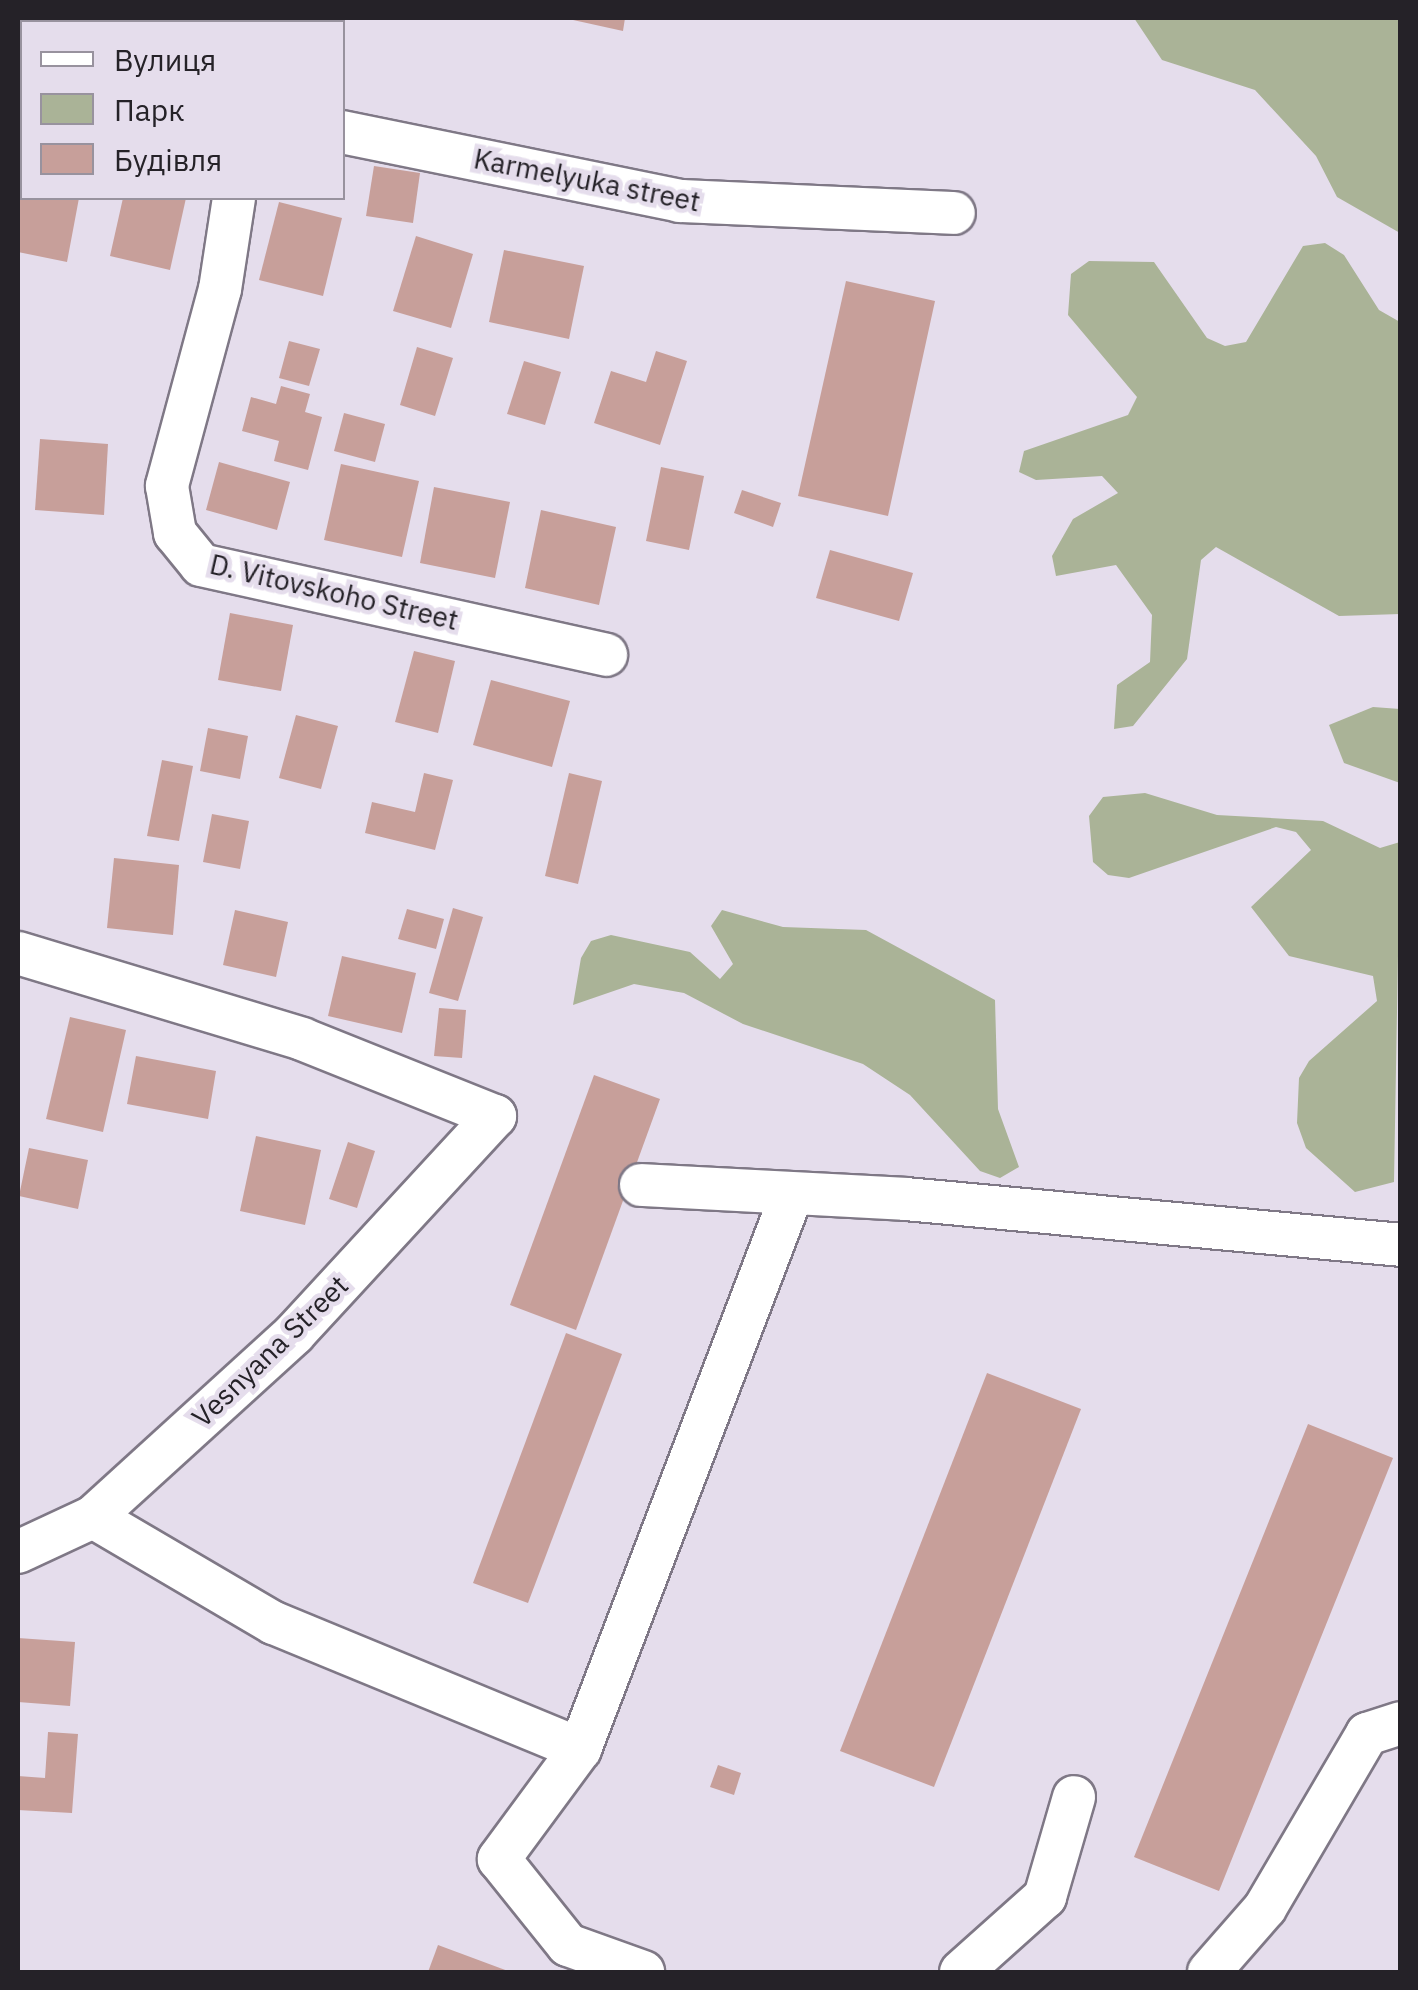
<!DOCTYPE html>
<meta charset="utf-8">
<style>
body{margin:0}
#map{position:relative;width:1418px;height:1990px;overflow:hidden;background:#e5ddec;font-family:"IBM Plex Sans",sans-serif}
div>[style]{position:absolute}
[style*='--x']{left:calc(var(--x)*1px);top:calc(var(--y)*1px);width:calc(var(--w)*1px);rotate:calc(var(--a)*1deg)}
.green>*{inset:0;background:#aab397}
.building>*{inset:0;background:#c79f9a}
.roads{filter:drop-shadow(2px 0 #7f7886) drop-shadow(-2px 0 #7f7886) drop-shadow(0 2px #7f7886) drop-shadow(0 -2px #7f7886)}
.minor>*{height:42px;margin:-21px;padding:0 21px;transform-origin:21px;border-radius:21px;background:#fff}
span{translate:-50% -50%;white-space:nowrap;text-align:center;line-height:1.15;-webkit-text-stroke:9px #e5ddec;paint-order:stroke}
.street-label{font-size:28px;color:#252228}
.frame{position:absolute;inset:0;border:20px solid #252228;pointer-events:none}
.legend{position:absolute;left:20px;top:20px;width:325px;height:180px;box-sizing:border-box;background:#e5ddec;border:2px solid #98929e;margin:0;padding:12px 18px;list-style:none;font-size:30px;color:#252228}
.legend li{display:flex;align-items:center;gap:20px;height:50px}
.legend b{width:50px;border:2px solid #98929e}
</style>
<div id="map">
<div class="green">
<div style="clip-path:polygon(1134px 18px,1400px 18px,1400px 233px,1337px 197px,1316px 156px,1255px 90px,1162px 60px)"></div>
<div style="clip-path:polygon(1325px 243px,1344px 255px,1379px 310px,1400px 322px,1400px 614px,1339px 616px,1216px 547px,1201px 560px,1187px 659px,1133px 726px,1114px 729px,1117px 685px,1150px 662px,1152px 615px,1116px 565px,1056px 576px,1052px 556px,1073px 519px,1118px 493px,1102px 476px,1036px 480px,1019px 472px,1024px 451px,1128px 415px,1137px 397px,1068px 315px,1071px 274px,1089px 261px,1154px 262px,1207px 338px,1225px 346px,1246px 342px,1303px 246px)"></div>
<div style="clip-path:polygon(1373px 707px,1400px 709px,1400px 783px,1344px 763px,1329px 725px)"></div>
<div style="clip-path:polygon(1145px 793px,1217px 815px,1323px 821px,1380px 848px,1400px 842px,1394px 1182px,1355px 1192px,1306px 1148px,1297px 1123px,1299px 1078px,1309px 1061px,1377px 1001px,1373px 976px,1289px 956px,1251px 907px,1311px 850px,1296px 832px,1276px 827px,1129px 878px,1108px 875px,1093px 862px,1089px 816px,1103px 797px)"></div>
<div style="clip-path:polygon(722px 910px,783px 927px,866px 930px,995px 1000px,998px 1109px,1019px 1167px,1000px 1178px,980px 1171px,910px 1095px,863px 1064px,743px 1024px,684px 993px,634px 984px,573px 1005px,581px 958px,591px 941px,611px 935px,690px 952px,720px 979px,733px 964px,711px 926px)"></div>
</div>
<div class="building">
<div style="clip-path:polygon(564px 18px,625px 18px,623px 31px)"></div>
<div style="clip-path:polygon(374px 166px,420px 173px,413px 223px,366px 216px)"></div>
<div style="clip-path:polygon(19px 198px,79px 198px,67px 262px,18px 252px)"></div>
<div style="clip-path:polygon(123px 198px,186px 198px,170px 270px,110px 256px)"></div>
<div style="clip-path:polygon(279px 202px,342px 218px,323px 296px,259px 280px)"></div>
<div style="clip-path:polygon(416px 236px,473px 254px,451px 328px,393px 311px)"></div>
<div style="clip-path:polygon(504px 250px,584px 266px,569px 339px,489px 322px)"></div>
<div style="clip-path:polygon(846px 281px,935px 301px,888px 516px,798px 496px)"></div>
<div style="clip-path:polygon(289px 341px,320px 349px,309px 386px,279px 378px)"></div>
<div style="clip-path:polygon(417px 347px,453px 358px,435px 416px,400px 405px)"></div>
<div style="clip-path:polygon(656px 351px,687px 361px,660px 445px,594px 423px,611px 371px,646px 382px)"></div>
<div style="clip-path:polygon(524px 361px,561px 372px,545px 425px,507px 414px)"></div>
<div style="clip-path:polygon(281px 386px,310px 394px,305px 412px,322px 417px,308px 470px,274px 461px,279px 441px,242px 431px,251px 397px,276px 404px)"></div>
<div style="clip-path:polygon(344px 413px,385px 424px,375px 462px,334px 451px)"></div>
<div style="clip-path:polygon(40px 439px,108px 444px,104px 515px,35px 510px)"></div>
<div style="clip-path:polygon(219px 462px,290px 482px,277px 530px,206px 510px)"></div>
<div style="clip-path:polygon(341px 464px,419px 481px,402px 557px,324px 540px)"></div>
<div style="clip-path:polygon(661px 467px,704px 476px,689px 550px,646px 541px)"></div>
<div style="clip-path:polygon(434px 487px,510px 502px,495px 578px,420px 563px)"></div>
<div style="clip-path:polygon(742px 490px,781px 503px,773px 527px,734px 513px)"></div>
<div style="clip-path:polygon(541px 510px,616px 527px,599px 605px,525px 588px)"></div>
<div style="clip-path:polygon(830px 550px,913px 573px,899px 621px,816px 598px)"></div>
<div style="clip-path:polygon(230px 613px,293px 625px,281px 691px,218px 680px)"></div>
<div style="clip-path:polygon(414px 651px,455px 661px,438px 733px,395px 722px)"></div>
<div style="clip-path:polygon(491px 680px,570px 701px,552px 767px,473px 745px)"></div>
<div style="clip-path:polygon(296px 715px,338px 726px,321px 789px,279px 778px)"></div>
<div style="clip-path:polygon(208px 728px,248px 736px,240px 779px,200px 771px)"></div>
<div style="clip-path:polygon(162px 760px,193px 766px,179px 841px,147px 836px)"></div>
<div style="clip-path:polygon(424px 773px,453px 780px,435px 850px,365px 833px,372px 802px,415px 812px)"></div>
<div style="clip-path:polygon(569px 773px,602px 781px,578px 884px,545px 876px)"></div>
<div style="clip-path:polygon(212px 814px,249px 821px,240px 869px,203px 862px)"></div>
<div style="clip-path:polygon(114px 858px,179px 865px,173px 935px,107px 928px)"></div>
<div style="clip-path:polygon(453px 908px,483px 917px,458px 1001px,429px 993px)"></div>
<div style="clip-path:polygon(407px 909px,444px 919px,436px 949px,398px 939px)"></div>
<div style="clip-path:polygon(235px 910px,288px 922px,276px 977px,223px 965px)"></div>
<div style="clip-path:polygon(342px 956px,416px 973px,402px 1033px,328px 1016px)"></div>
<div style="clip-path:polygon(439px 1008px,466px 1010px,462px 1058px,434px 1056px)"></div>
<div style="clip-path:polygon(70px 1017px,126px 1030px,103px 1132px,46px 1119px)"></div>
<div style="clip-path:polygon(136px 1056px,216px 1071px,208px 1119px,127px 1104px)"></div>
<div style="clip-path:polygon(594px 1075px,660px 1099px,576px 1330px,510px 1305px)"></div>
<div style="clip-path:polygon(256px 1136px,321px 1150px,305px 1225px,240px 1211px)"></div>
<div style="clip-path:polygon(348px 1142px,375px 1151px,357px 1208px,329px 1199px)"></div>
<div style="clip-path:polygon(29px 1148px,88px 1160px,78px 1209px,19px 1196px)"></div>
<div style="clip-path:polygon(566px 1333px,622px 1354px,528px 1603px,473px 1583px)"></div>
<div style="clip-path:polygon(987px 1373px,1081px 1409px,934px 1787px,840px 1751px)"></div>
<div style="clip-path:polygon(1308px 1424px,1393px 1458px,1219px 1891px,1134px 1857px)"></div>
<div style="clip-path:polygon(18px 1638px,75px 1642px,70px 1706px,18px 1702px)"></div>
<div style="clip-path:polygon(48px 1732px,78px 1734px,72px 1813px,18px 1810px,18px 1776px,45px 1778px)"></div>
<div style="clip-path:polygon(718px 1765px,741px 1773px,734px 1795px,710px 1787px)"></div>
<div style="clip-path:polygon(438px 1945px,511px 1972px,428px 1972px)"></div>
</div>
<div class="roads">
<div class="minor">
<div style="--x:18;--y:122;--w:4;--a:14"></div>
<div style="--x:342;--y:132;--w:345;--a:11.5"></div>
<div style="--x:680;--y:201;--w:274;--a:2.5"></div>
<div style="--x:234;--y:198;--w:92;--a:98.7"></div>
<div style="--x:220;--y:289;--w:204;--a:105.1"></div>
<div style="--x:167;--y:486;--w:48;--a:80.3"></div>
<div style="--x:175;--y:533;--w:41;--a:50.9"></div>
<div style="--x:201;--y:565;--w:415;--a:12.5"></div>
<div style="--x:18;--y:953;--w:297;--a:16.8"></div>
<div style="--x:302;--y:1039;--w:208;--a:21.8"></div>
<div style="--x:495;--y:1116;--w:297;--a:132.7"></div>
<div style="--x:294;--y:1334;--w:272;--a:137.7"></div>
<div style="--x:93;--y:1517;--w:83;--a:155"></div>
<div style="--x:641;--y:1185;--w:265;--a:3"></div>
<div style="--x:906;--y:1199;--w:496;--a:5.3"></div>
<div style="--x:93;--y:1517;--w:210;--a:30.4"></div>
<div style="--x:274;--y:1623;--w:331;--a:22.4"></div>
<div style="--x:580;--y:1749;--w:589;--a:-69.1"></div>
<div style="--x:580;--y:1749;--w:137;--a:126.4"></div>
<div style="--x:499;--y:1859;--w:110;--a:51.3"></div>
<div style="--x:568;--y:1945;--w:80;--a:19.8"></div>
<div style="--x:961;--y:1972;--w:113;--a:-41.8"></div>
<div style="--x:1045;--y:1897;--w:104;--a:-73.8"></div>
<div style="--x:1209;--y:1972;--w:85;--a:-48.8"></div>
<div style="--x:1265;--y:1908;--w:202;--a:-59.6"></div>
<div style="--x:1367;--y:1734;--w:35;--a:-18"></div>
</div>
</div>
<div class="street-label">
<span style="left:587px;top:180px;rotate:11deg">Karmelyuka street</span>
<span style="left:334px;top:592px;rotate:13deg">D. Vitovskoho Street</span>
<span style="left:270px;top:1351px;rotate:-44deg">Vesnyana Street</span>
</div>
<div class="frame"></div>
<ul class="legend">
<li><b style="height:12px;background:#fff"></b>Вулиця</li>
<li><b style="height:28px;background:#aab397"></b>Парк</li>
<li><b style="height:28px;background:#c79f9a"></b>Будівля</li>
</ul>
</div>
